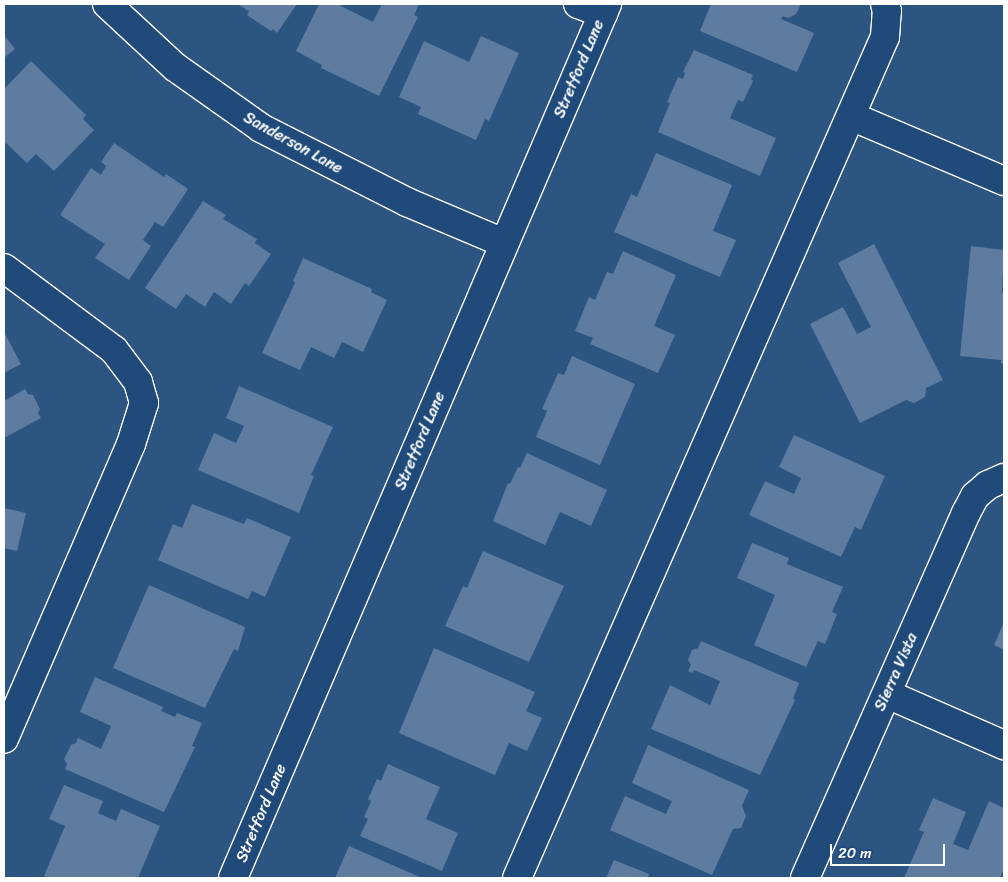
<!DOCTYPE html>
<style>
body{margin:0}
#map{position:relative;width:1008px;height:882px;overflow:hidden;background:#2c5582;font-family:Sriracha,sans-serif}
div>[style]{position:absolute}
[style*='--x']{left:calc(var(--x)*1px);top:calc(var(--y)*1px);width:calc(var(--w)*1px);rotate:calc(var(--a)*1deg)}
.building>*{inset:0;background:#5e7c9f}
.roads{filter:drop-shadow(1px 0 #fff) drop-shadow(-1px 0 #fff) drop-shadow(0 1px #fff) drop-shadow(0 -1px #fff)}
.minor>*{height:28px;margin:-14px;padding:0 14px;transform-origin:14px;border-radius:14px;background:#1f4a7a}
span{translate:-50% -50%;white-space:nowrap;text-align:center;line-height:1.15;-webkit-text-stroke:4.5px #1f4a7a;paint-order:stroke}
.street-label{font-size:16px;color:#fff}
.frame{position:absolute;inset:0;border:5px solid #fff;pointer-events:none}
.scale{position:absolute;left:830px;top:844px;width:115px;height:22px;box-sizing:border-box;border:2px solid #fff;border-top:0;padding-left:6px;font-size:15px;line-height:18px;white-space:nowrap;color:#fff;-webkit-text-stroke:4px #1f4a7a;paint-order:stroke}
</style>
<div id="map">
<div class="building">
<div style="clip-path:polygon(237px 4px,297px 4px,277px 33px,273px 29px,271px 31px,247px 15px,249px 11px)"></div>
<div style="clip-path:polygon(319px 4px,337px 4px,373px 22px,382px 4px,419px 4px,414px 15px,418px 17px,379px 96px,321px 68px,322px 65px,296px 51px)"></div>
<div style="clip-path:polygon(711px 4px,801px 4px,796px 14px,788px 18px,783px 16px,781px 19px,814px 33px,797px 72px,700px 31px)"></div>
<div style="clip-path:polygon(4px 35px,15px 49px,4px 58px)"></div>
<div style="clip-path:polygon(481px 36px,519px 53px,489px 121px,485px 119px,476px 140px,418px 114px,421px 107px,399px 97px,424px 41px,469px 62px)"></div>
<div style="clip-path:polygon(694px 50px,753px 75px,751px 79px,753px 81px,743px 102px,738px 100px,730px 118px,776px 138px,760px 176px,658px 132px,670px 103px,667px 102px,678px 77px,683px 79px,685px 73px,683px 72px)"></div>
<div style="clip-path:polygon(31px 61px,86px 115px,83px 119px,94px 130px,54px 171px,36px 154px,27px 163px,6px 143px,4px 145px,4px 89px)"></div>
<div style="clip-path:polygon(114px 143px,164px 177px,166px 174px,188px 189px,163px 227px,155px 222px,143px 240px,151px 246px,129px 280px,95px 258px,105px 244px,60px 215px,91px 168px,101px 175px,106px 166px,101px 162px)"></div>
<div style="clip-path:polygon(656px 153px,732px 185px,713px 231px,736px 240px,720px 277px,614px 232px,631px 194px,637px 197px)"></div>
<div style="clip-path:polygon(203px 201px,226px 215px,223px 219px,257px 239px,255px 243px,271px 254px,249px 286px,245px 283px,231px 304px,214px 292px,205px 307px,186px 294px,176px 309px,145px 288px)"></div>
<div style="clip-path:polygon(874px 244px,943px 380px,926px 388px,925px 397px,914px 403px,906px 400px,860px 423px,810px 324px,843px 307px,857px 334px,871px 327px,838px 263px)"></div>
<div style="clip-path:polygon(971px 246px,1004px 250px,1002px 293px,1004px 293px,1004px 364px,1001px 363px,1001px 360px,960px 356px)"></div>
<div style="clip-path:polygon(623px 251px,676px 275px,654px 326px,675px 335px,658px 373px,590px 344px,593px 338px,575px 331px,589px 297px,595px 300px,607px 272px,613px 274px)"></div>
<div style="clip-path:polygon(303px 258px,372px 289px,371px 292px,387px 300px,363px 352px,342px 342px,334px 358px,311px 347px,300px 370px,262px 353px,295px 283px,293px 281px)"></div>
<div style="clip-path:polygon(4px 332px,21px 364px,4px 373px)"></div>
<div style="clip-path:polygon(572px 356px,635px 384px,600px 465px,536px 437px,547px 411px,542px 409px,558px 373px,564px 375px)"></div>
<div style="clip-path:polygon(239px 386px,333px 427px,311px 475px,314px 476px,299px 513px,198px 470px,214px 433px,236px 443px,244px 426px,226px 418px)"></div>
<div style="clip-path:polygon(25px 389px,28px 394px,33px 395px,40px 409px,38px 413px,41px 418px,4px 438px,4px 396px,6px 400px)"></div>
<div style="clip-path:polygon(794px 435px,885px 476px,861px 530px,855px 527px,841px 557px,749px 515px,765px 481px,794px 494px,801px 478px,779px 467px)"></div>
<div style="clip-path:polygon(527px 453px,607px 490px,591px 526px,560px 512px,545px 545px,493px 521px,508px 483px,510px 484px,518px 467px,520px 468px)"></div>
<div style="clip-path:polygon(192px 504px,244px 524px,247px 518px,291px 537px,265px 597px,252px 591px,248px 599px,158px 560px,173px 524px,182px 528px)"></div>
<div style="clip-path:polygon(4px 508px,26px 513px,17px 551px,4px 548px)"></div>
<div style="clip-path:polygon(752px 543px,789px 558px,787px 564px,843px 587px,832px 612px,837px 614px,825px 644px,818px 641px,806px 667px,754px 645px,775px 595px,737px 578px)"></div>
<div style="clip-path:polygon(483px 551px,564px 586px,529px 662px,445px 626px,463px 586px,467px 588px)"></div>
<div style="clip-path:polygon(149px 585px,245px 627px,238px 651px,234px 649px,205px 708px,113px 668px)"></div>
<div style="clip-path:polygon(1004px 622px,1004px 650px,994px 645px)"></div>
<div style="clip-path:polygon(701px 641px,799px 683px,793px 699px,795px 700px,760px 775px,651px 729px,670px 685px,710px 705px,720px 681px,694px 670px,692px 673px,688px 671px,691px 665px,688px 660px,692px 650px,698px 648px)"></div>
<div style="clip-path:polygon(434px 648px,535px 692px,526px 711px,542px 718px,527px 751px,509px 743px,495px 775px,399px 733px)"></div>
<div style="clip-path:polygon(95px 677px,163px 707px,161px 711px,175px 717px,177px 713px,202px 723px,192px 746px,195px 747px,164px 812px,65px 769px,67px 764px,64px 759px,71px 745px,76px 743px,78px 738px,101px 749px,111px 726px,80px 712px)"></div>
<div style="clip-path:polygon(648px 745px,749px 790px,742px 806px,746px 816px,741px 828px,733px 829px,712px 875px,610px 830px,625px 796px,666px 814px,672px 801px,632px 783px)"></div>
<div style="clip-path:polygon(388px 764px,440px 787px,426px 819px,458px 833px,442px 871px,360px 836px,368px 819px,364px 817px,371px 801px,368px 799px,377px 779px,381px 781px)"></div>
<div style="clip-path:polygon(64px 785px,103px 801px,98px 813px,116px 821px,121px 809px,160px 826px,138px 878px,49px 878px,44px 876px,65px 826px,49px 819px)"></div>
<div style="clip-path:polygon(933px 798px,966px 812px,953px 844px,968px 850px,989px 801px,1004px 808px,1004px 869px,1000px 878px,904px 878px,924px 832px,919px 830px)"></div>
<div style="clip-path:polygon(349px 846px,422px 878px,335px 878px)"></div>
<div style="clip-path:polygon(614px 860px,649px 874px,648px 878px,606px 878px)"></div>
</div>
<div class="roads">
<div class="minor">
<div style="--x:107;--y:4;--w:93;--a:42.8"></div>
<div style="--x:175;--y:67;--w:105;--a:35.3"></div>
<div style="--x:261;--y:128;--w:164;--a:26.9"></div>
<div style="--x:407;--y:202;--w:105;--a:22.9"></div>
<div style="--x:578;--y:4;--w:27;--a:20"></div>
<div style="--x:851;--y:116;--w:166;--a:23"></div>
<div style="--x:4;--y:268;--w:137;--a:36.7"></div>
<div style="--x:114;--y:350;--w:40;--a:53"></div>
<div style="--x:138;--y:382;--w:22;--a:74"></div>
<div style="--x:144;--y:403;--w:43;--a:107.6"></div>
<div style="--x:131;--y:444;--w:321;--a:113.3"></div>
<div style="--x:887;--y:694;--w:128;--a:23.6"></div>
<div style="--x:233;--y:878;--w:951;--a:-66.83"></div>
<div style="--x:517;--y:878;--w:918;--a:-66.37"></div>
<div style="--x:885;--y:37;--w:26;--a:-86"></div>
<div style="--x:887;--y:11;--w:7;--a:-106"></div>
<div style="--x:805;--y:878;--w:399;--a:-66.2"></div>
<div style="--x:966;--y:513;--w:19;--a:-62"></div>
<div style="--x:975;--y:496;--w:17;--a:-40"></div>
<div style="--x:988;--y:485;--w:17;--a:-24"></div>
</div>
</div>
<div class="street-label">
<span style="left:579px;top:69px;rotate:-67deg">Stretford Lane</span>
<span style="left:293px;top:143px;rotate:29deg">Sanderson Lane</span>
<span style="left:420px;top:441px;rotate:-67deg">Stretford Lane</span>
<span style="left:896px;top:672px;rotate:-66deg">Sierra Vista</span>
<span style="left:261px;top:813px;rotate:-67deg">Stretford Lane</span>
</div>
<div class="frame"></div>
<div class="scale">20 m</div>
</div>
